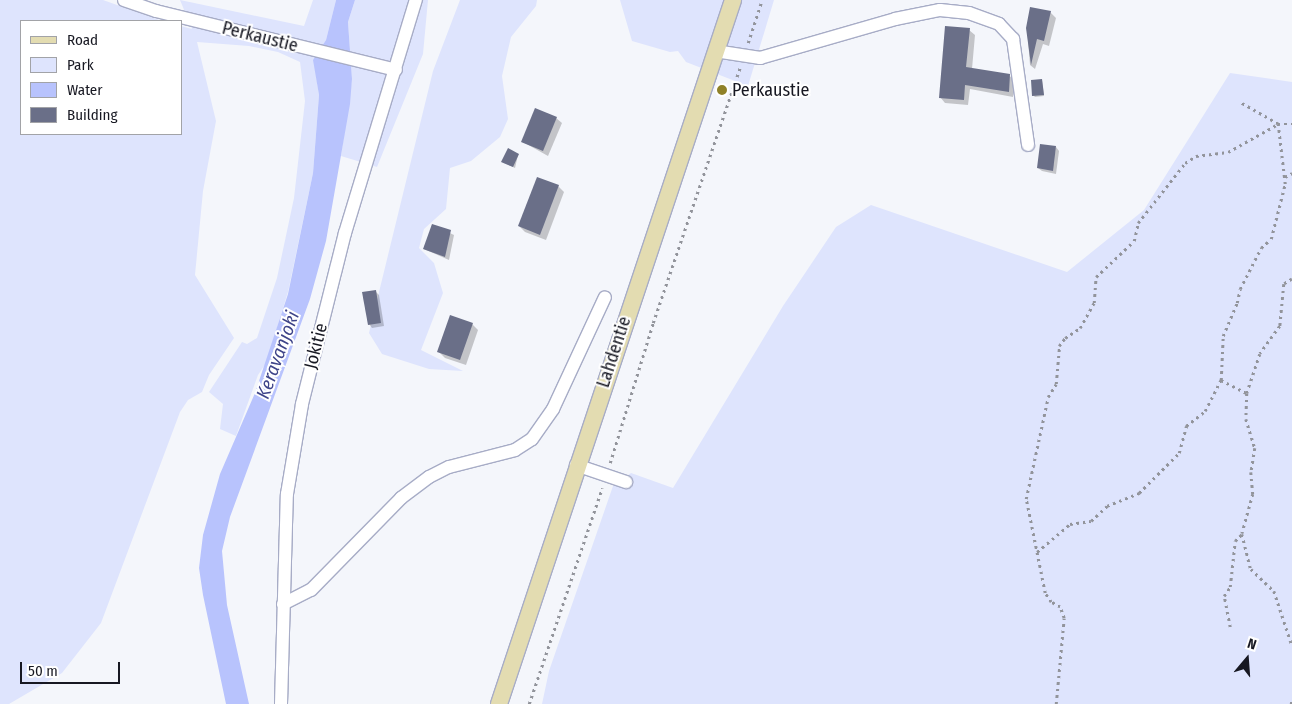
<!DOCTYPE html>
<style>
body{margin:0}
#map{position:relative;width:1292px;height:704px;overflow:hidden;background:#f4f6fb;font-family:"Fira Sans Condensed",sans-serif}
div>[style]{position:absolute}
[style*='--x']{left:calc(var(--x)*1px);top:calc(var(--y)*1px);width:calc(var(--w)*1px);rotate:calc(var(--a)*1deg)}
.green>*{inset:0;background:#dee4fd}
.water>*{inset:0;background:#b8c3fd}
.shadow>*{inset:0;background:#0003}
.building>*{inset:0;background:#6a6f88}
.path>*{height:2.5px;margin-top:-1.25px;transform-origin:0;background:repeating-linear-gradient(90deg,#92949b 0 2.5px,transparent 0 6.5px)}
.roads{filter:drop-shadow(1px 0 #a7acc6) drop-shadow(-1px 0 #a7acc6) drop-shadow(0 1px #a7acc6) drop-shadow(0 -1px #a7acc6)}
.minor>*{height:12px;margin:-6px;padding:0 6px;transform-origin:6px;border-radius:6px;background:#fff}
.major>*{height:16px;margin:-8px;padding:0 8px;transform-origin:8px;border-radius:8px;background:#e3dcb1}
.dots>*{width:14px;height:14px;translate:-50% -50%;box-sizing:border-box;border:2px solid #fff;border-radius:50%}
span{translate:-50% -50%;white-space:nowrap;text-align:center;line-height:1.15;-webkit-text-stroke:4px #fff;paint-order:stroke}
.street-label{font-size:18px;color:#171822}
.poi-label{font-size:18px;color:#171822}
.left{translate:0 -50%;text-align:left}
.water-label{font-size:19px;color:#3e4489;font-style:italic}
.legend{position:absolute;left:20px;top:20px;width:162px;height:115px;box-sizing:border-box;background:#fff;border:1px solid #a2a3a7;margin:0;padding:6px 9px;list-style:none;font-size:15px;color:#171822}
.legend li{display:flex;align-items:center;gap:10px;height:25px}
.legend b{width:25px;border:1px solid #a2a3a7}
.north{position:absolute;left:1222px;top:634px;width:50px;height:50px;-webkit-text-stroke:4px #fff;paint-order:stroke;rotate:18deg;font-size:14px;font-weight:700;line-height:20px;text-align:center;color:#171822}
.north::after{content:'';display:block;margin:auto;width:18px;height:22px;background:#171822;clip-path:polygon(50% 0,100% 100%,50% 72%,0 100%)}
.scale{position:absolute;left:20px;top:662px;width:100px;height:22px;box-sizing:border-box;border:2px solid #171822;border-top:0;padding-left:6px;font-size:15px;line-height:18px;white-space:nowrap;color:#171822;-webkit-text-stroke:4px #fff;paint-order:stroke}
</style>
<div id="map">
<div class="green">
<div style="clip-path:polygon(0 0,103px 0,162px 21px,21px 21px,21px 134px,181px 134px,181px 26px,192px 29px,180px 0,304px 26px,313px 0,336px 0,326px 40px,314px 60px,319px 95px,313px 173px,288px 292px,266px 363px,258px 375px,236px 436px,220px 429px,223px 404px,209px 392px,242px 342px,247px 344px,257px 338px,277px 278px,294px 198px,305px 101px,300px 62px,278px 52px,249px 46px,197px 42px,216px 121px,203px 191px,195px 275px,234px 338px,209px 375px,202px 392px,188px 400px,180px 412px,101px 623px,62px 673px,9px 704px,0 704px)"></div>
<div style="clip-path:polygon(355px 0,428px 0,423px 54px,377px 167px,341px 156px,352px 79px,348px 22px)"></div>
<div style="clip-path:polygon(460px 0,537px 0,536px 6px,511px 37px,502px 76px,508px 119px,500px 137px,471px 161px,450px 168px,446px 209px,424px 229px,419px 248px,434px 263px,443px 293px,421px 350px,463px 371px,429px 369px,382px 354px,369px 333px,433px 71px)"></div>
<div style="clip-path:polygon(620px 0,774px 0,748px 86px,686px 62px,678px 51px,670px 52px,632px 41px)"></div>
<div style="clip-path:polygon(1230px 73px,1292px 82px,1292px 704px,542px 704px,549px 671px,613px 486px,631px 473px,673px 488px,783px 306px,836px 227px,871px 205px,1067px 272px,1144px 210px)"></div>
</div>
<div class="water">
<div style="clip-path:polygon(336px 0,355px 0,348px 22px,352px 79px,350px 104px,326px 241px,310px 299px,230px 517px,222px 551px,227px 605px,249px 704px,226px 704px,203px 595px,199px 568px,203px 535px,220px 474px,255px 393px,288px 294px,313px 173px,319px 95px,313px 60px,326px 40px)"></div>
</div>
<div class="shadow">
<div style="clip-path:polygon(1050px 12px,1056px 18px,1049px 46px,1043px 44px,1035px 69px,1030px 65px,1027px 28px)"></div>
<div style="clip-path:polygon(969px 30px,975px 35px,972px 69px,1009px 75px,1014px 81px,1013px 97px,970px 89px,968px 105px,945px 103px,940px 97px)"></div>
<div style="clip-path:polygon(1042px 80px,1044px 96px,1035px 97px,1033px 95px)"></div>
<div style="clip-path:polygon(556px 118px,562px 123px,548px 156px,523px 142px)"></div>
<div style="clip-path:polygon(1056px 147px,1059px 151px,1056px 174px,1042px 171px,1038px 168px)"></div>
<div style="clip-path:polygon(518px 155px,515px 168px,504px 163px)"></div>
<div style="clip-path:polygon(558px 186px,564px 192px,546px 240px,525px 232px,519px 226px)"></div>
<div style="clip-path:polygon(433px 225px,454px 235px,449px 260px,424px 249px)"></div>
<div style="clip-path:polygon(375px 291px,379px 295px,384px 326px,372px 328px,369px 324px)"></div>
<div style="clip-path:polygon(472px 324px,478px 330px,466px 365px,445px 358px,439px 352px)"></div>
</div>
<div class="building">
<div style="clip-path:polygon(1030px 7px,1051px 11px,1044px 41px,1037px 39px,1031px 65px,1026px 28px)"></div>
<div style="clip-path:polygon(945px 26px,970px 28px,966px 67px,1010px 74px,1009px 92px,965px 85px,964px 100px,939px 98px)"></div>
<div style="clip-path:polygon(1042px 79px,1044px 95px,1032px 96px,1031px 80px)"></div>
<div style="clip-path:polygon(535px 108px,557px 117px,543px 151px,521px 142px)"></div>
<div style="clip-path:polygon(1040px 144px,1056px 146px,1053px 171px,1037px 168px)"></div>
<div style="clip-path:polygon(508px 148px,519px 154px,513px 167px,501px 162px)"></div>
<div style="clip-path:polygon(537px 177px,559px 185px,540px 235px,518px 226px)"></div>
<div style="clip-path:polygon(432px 224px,451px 230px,445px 257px,423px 249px)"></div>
<div style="clip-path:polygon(376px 290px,381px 323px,368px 325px,362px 292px)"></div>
<div style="clip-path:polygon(450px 315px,473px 323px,460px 360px,437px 352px)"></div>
</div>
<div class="path">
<div style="--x:748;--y:43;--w:45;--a:-72"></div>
<div style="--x:1285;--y:177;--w:8;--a:-30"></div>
<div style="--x:1292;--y:279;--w:9;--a:148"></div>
<div style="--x:1284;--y:284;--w:42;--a:95.4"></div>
<div style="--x:1280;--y:326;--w:34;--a:126"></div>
<div style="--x:1260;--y:354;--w:41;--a:108.4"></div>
<div style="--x:1247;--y:393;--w:26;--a:92"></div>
<div style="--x:1246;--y:419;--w:30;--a:73"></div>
<div style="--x:1255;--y:448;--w:24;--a:99"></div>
<div style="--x:1251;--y:472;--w:22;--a:85"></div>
<div style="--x:1253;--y:494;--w:41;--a:105.4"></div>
<div style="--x:1242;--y:534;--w:36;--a:76"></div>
<div style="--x:1251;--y:569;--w:32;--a:44"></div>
<div style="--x:1274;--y:591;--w:57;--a:71.6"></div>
<div style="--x:1221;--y:380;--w:29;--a:27"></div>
<div style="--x:610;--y:463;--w:146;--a:-72.9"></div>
<div style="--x:653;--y:323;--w:270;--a:-71.2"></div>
<div style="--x:1037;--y:552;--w:43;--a:-40.3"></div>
<div style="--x:1070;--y:524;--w:21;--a:-8"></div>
<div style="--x:1091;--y:521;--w:22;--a:-43"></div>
<div style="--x:1107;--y:506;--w:35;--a:-22"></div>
<div style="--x:1139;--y:493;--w:57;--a:-45"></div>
<div style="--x:1179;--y:453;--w:28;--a:-75"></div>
<div style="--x:1186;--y:426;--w:24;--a:-38"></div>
<div style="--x:1205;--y:411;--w:35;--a:-63"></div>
<div style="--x:1221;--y:380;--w:44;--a:-87.4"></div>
<div style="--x:1223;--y:336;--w:36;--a:-67"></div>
<div style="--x:1237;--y:303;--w:14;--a:-78"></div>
<div style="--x:1240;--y:289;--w:46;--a:-62.9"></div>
<div style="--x:1261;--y:248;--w:13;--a:-42"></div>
<div style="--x:1271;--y:239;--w:57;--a:-75.7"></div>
<div style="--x:1285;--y:184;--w:60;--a:-96.7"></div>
<div style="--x:1278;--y:124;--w:43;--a:-150.4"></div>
<div style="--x:1230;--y:627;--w:32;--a:-101"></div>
<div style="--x:1224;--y:596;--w:11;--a:-56"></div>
<div style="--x:1230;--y:587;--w:46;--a:-83.8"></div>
<div style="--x:1235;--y:541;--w:10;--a:-45"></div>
<div style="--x:529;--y:704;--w:228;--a:-71.3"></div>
<div style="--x:1056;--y:704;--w:86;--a:-84.7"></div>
<div style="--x:1064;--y:618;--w:12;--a:-110"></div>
<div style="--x:1060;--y:607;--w:10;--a:-151"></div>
<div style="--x:1051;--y:602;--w:11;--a:-124"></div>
<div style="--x:1045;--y:593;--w:96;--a:-101.4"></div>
<div style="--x:1026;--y:499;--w:104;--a:-77.8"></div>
<div style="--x:1048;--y:397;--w:15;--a:-58"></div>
<div style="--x:1056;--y:384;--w:38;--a:-85"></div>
<div style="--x:1059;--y:346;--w:10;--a:-53"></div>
<div style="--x:1065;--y:338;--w:18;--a:-34"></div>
<div style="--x:1080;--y:328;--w:29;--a:-61"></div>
<div style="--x:1094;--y:303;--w:26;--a:-86"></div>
<div style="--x:1096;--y:277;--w:52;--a:-43.5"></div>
<div style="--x:1134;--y:241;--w:18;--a:-77"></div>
<div style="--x:1138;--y:223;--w:76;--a:-51.9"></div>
<div style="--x:1185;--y:163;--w:13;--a:-32"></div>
<div style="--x:1196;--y:156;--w:32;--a:-7"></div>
<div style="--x:1228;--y:152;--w:57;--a:-29.2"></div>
<div style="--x:1278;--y:124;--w:14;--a:0"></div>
<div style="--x:1291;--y:704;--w:6;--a:-81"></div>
</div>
<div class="roads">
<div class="minor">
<div style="--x:124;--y:0;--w:34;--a:19"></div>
<div style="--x:156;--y:11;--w:247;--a:13.8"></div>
<div style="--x:715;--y:51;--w:46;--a:8.8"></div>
<div style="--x:760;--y:58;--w:141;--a:-16.1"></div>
<div style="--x:895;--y:19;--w:46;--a:-11.3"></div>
<div style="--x:940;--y:10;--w:29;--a:6"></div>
<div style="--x:969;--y:13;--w:32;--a:20"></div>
<div style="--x:999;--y:24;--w:21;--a:47"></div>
<div style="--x:1013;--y:39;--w:107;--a:81.9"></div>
<div style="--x:576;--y:465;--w:53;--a:18.8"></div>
<div style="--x:283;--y:604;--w:31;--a:-27"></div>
<div style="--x:311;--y:590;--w:129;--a:-45.6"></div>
<div style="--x:401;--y:498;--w:35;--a:-37"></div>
<div style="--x:429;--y:477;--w:22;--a:-27"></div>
<div style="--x:449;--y:467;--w:68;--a:-14.4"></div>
<div style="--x:515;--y:450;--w:20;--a:-33"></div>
<div style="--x:532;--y:439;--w:37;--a:-55"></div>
<div style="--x:553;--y:409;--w:123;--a:-65.1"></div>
<div style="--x:281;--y:704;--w:210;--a:-88.4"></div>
<div style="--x:287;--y:494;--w:91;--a:-80.5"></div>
<div style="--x:302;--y:404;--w:176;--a:-75.9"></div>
<div style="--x:345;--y:233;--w:244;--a:-73.1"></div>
</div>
<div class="major">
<div style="--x:499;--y:704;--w:742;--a:-71.61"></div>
</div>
</div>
<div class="dots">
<div style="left:722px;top:90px;background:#8f8128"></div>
</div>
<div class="street-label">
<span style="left:260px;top:37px;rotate:14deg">Perkaustie</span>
<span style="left:316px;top:346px;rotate:-76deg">Jokitie</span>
<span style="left:614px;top:352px;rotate:-72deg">Lahdentie</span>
</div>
<div class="poi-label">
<span class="left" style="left:732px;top:90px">Perkaustie</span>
</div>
<div class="water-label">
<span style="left:278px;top:355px;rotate:-70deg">Keravanjoki</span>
</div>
<ul class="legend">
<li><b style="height:6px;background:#e3dcb1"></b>Road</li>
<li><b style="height:14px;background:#dee4fd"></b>Park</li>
<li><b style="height:14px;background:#b8c3fd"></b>Water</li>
<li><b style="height:14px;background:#6a6f88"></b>Building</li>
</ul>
<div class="north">N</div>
<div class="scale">50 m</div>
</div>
